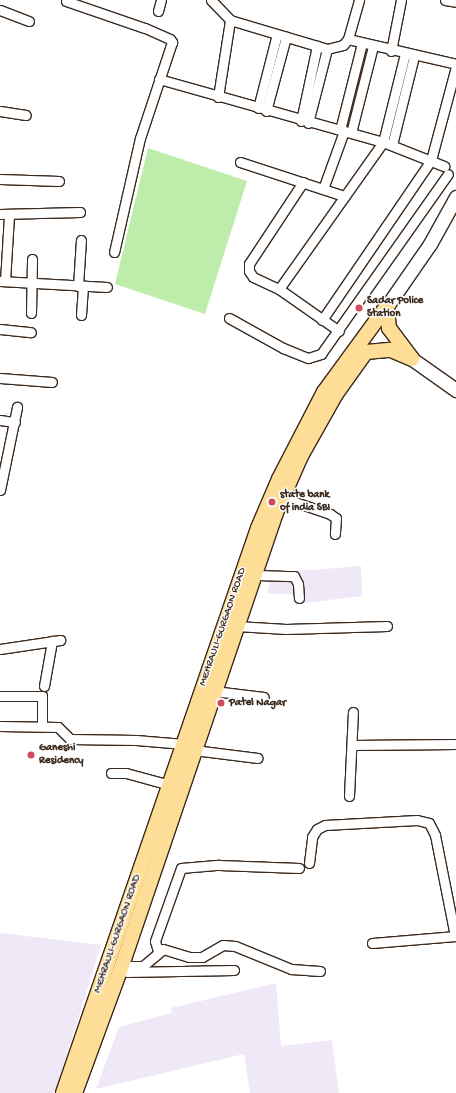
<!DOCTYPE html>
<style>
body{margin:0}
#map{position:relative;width:456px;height:1093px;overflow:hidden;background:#fff;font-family:"Gochi Hand",sans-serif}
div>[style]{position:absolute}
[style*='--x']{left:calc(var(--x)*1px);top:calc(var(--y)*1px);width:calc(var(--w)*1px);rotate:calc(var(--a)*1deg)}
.built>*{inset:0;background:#efe8f7}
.green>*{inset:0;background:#beedab}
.roads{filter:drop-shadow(1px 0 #3b2a1e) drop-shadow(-1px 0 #3b2a1e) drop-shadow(0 1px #3b2a1e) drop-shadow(0 -1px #3b2a1e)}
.minor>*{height:9px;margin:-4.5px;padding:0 4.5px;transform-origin:4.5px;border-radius:4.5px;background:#fff}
.secondary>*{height:13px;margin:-6.5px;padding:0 6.5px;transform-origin:6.5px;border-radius:6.5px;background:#fff}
.primary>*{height:14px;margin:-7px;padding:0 7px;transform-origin:7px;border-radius:7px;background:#fedd96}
.dots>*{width:11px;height:11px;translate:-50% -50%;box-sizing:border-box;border:2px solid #fff;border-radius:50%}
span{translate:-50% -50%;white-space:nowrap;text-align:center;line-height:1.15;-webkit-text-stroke:3px #fff;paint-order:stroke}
.poi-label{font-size:11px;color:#3b2a1e;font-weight:700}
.left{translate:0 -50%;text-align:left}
.street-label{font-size:11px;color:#3b2a1e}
</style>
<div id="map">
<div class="built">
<div style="clip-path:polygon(361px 566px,362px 596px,296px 604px,295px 595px,267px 593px,273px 573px)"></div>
<div style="clip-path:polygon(0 933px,101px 945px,55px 1093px,0 1093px)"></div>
<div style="clip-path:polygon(276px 983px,281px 1046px,332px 1040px,339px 1093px,250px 1093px,244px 1054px,96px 1089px,119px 1027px,172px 1013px,171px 1008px)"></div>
</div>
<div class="green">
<div style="clip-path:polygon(148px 148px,247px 181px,205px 314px,115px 284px)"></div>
</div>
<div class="roads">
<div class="minor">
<div style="--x:211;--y:0;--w:28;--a:46"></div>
<div style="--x:230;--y:20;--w:101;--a:16.6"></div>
<div style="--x:327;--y:49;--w:16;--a:-14"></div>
<div style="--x:343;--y:45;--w:8;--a:-50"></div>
<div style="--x:348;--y:39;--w:111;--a:13"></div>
<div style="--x:445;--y:0;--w:11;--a:10"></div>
<div style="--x:66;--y:1;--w:83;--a:18.9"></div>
<div style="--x:145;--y:28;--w:27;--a:24"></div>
<div style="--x:170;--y:39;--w:4;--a:56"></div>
<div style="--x:172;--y:42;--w:101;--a:108.4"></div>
<div style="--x:140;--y:138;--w:117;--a:102.8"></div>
<div style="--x:0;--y:10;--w:31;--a:21"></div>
<div style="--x:158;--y:11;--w:11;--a:-75"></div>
<div style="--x:348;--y:39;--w:41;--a:-74.2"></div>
<div style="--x:391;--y:51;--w:52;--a:-78.9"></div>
<div style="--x:159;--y:79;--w:233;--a:15.7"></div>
<div style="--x:383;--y:142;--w:66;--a:21.5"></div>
<div style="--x:218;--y:97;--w:78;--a:-81.1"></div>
<div style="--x:258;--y:108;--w:76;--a:-75.6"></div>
<div style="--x:0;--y:111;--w:26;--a:9"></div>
<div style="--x:266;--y:111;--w:77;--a:-74.9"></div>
<div style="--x:301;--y:121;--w:77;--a:-78"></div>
<div style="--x:308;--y:123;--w:76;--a:-75.6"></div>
<div style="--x:340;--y:130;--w:90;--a:-75.8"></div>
<div style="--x:351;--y:133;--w:90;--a:-75.8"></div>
<div style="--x:392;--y:145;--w:92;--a:-76.1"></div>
<div style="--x:240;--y:162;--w:109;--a:18.1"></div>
<div style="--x:0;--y:179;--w:59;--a:1.9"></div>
<div style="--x:303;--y:182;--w:98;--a:123.4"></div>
<div style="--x:249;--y:264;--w:7;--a:90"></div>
<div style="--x:249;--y:271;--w:7;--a:56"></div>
<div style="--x:253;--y:277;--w:29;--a:25"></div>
<div style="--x:279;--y:289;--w:73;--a:35"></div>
<div style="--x:323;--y:189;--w:62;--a:-70.1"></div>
<div style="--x:0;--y:214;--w:80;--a:-1.4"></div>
<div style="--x:0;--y:281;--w:107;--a:3.2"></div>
<div style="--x:5;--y:281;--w:66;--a:-86.5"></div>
<div style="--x:78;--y:286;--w:46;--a:-86.3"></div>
<div style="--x:279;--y:289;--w:180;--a:-54.7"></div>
<div style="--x:383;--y:142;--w:91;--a:-76"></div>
<div style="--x:31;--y:313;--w:54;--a:-88.9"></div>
<div style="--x:81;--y:315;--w:29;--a:-86"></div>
<div style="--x:229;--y:318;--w:62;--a:29.1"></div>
<div style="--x:283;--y:348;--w:27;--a:22"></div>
<div style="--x:308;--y:358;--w:14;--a:-17"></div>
<div style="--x:321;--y:354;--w:220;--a:-54.8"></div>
<div style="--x:322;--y:320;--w:194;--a:-55.7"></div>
<div style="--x:431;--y:160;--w:96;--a:-75"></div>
<div style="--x:0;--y:329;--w:31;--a:6"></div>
<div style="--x:0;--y:378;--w:52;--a:4.4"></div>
<div style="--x:0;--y:420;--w:15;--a:8"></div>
<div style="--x:0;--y:490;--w:85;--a:-78.4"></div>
<div style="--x:283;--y:498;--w:50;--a:18.8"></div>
<div style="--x:330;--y:514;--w:7;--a:34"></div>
<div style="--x:336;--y:518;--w:16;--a:94"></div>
<div style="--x:257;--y:575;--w:37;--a:2"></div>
<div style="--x:294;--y:576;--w:9;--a:63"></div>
<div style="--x:298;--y:584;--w:14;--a:86"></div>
<div style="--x:236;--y:626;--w:50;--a:3.4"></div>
<div style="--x:286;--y:629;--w:101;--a:-1.7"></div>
<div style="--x:0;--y:649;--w:61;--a:-8.5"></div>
<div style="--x:44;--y:686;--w:46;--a:-79.9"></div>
<div style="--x:214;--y:691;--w:50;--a:6.8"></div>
<div style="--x:0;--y:696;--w:42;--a:0"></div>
<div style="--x:42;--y:696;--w:30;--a:90"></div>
<div style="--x:0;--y:726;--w:58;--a:1"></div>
<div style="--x:58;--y:727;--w:17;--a:45"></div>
<div style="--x:70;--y:739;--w:66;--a:0.9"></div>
<div style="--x:136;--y:740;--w:48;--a:4.8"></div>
<div style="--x:352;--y:745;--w:104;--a:-0.6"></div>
<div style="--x:194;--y:750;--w:64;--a:7.1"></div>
<div style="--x:111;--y:773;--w:15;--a:0"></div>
<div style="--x:126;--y:773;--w:46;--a:15.3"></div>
<div style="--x:349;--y:796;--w:84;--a:-87.3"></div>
<div style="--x:309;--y:863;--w:26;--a:-83"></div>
<div style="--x:312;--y:837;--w:9;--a:-58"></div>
<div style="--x:317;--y:829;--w:9;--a:-27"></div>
<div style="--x:325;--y:825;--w:92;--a:-3.1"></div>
<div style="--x:417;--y:820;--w:12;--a:14"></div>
<div style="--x:429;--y:823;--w:13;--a:63"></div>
<div style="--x:435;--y:835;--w:103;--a:78.8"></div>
<div style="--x:372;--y:943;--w:84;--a:-4.8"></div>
<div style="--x:158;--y:951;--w:10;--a:-107"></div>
<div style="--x:155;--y:941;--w:77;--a:-70.4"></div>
<div style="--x:181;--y:868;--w:38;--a:-5"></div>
<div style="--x:219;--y:865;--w:80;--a:2.1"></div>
<div style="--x:121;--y:966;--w:22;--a:0"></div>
<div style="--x:143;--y:966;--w:26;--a:-40"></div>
<div style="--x:163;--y:949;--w:27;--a:17"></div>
<div style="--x:189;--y:957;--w:13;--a:0"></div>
<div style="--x:202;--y:957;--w:24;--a:-30"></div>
<div style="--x:223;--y:945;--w:12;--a:5"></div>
<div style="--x:235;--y:946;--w:61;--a:22.3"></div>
<div style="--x:291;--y:969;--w:29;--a:4"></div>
<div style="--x:127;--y:972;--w:107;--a:-1.1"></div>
</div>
<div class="secondary">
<div style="--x:387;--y:306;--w:75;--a:-55.3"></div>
<div style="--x:430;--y:244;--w:54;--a:-61"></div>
<div style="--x:412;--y:359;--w:54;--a:35.2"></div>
</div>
<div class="primary">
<div style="--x:387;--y:306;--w:22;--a:85"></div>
<div style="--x:389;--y:328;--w:38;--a:53"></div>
<div style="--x:63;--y:1093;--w:598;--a:-70.96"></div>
<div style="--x:258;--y:528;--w:53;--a:-66.8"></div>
<div style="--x:279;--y:479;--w:98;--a:-62.7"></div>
<div style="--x:324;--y:392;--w:107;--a:-53.8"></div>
<div style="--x:75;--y:1093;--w:130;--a:-69.8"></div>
<div style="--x:120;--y:971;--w:482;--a:-71.2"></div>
<div style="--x:275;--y:515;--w:64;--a:-66.2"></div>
<div style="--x:301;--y:456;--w:71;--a:-60.6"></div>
<div style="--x:336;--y:394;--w:52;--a:-54.5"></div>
<div style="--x:366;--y:352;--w:25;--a:-5"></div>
<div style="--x:391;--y:350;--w:23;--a:23"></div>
</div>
</div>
<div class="dots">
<div style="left:359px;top:308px;background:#d1495b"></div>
<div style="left:272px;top:502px;background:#d1495b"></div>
<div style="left:221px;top:703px;background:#d1495b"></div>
<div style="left:31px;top:755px;background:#d1495b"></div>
</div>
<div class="poi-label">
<span class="left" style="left:367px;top:308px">Sadar Police<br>Station</span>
<span class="left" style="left:280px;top:502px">state bank<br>of india SBI</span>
<span class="left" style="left:229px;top:703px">Patel Nagar</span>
<span class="left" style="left:39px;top:755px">Ganeshi<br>Residency</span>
</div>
<div class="street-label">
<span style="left:223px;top:627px;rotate:-71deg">MEHRAULI-GURGAON ROAD</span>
<span style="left:118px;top:934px;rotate:-71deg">MEHRAULI-GURGAON ROAD</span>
</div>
</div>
